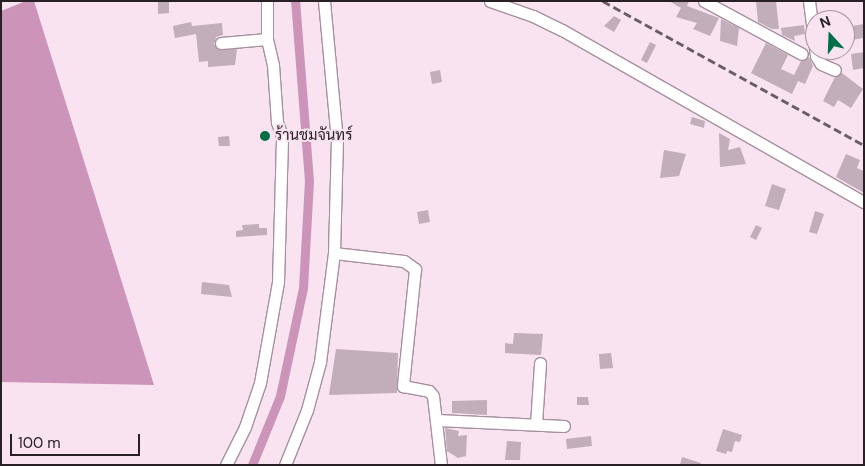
<!DOCTYPE html>
<meta charset="utf-8">
<style>
body{margin:0}
#map{position:relative;width:865px;height:466px;overflow:hidden;background:#f9e3f1;font-family:"DM Sans",Sarabun,sans-serif}
div>[style]{position:absolute}
[style*='--x']{left:calc(var(--x)*1px);top:calc(var(--y)*1px);width:calc(var(--w)*1px);rotate:calc(var(--a)*1deg)}
.water>*{inset:0;background:#cd94ba}
.canal>*{height:9px;margin:-4.5px;padding:0 4.5px;transform-origin:4.5px;border-radius:4.5px;background:#cd94ba}
.building>*{inset:0;background:#c2adba}
.roads{filter:drop-shadow(1px 0 #a5909d) drop-shadow(-1px 0 #a5909d) drop-shadow(0 1px #a5909d) drop-shadow(0 -1px #a5909d)}
.minor>*{height:11px;margin:-5.5px;padding:0 5.5px;transform-origin:5.5px;border-radius:5.5px;background:#fff}
.rail>*{height:2.5px;margin-top:-1.25px;transform-origin:0;background:repeating-linear-gradient(90deg,#695d65 0 8px,transparent 0 12px)}
.dots>*{width:14px;height:14px;translate:-50% -50%;box-sizing:border-box;border:2px solid #f9e3f1;border-radius:50%}
span{translate:-50% -50%;white-space:nowrap;text-align:center;line-height:1.15;-webkit-text-stroke:4px #f9e3f1;paint-order:stroke}
.poi-label{font-size:15px;color:#282025}
.left{translate:0 -50%;text-align:left}
.frame{position:absolute;inset:0;border:2px solid #282025;pointer-events:none}
.north{position:absolute;left:805px;top:10px;width:50px;height:50px;box-sizing:border-box;background:#f9e3f1;border:1px solid #a5959f;border-radius:50%;rotate:340deg;font-size:14px;font-weight:700;line-height:20px;text-align:center;color:#282025}
.north::after{content:'';display:block;margin:auto;width:18px;height:22px;background:#006e46;clip-path:polygon(50% 0,100% 100%,50% 72%,0 100%)}
.scale{position:absolute;left:10px;top:434px;width:130px;height:22px;box-sizing:border-box;border:2px solid #282025;border-top:0;padding-left:6px;font-size:15px;line-height:18px;white-space:nowrap;color:#282025;-webkit-text-stroke:4px #f9e3f1;paint-order:stroke}
</style>
<div id="map">
<div class="water">
<div style="clip-path:polygon(26px 1px,34px 1px,154px 385px,1px 382px,1px 11px)"></div>
</div>
<div class="canal">
<div style="--x:252;--y:465;--w:74;--a:-67.9"></div>
<div style="--x:280;--y:396;--w:110;--a:-78"></div>
<div style="--x:303;--y:288;--w:107;--a:-86.8"></div>
<div style="--x:309;--y:181;--w:181;--a:-94.4"></div>
</div>
<div class="building">
<div style="clip-path:polygon(158px 1px,169px 1px,169px 13px,158px 14px)"></div>
<div style="clip-path:polygon(669px 1px,689px 1px,687px 6px,719px 18px,710px 36px,693px 29px,697px 23px,676px 17px,681px 8px)"></div>
<div style="clip-path:polygon(756px 1px,776px 1px,779px 29px,772px 29px,758px 22px)"></div>
<div style="clip-path:polygon(614px 16px,621px 20px,614px 32px,604px 26px)"></div>
<div style="clip-path:polygon(721px 19px,739px 28px,737px 46px,720px 41px)"></div>
<div style="clip-path:polygon(191px 22px,192px 26px,222px 23px,223px 35px,216px 37px,214px 44px,218px 50px,237px 49px,235px 65px,208px 67px,208px 61px,199px 62px,196px 34px,175px 38px,173px 26px)"></div>
<div style="clip-path:polygon(864px 24px,864px 38px,845px 41px,845px 27px)"></div>
<div style="clip-path:polygon(804px 25px,805px 34px,794px 36px,795px 41px,782px 35px,781px 28px)"></div>
<div style="clip-path:polygon(650px 42px,656px 45px,647px 63px,641px 60px)"></div>
<div style="clip-path:polygon(766px 43px,788px 55px,781px 69px,794px 75px,801px 61px,809px 57px,813px 66px,805px 84px,798px 81px,792px 94px,751px 73px)"></div>
<div style="clip-path:polygon(864px 52px,864px 68px,853px 70px,851px 54px)"></div>
<div style="clip-path:polygon(440px 70px,442px 82px,432px 84px,430px 72px)"></div>
<div style="clip-path:polygon(842px 73px,863px 89px,851px 108px,838px 100px,834px 107px,823px 101px,835px 77px)"></div>
<div style="clip-path:polygon(692px 117px,705px 121px,704px 128px,690px 124px)"></div>
<div style="clip-path:polygon(719px 133px,730px 139px,728px 150px,740px 147px,746px 164px,720px 167px)"></div>
<div style="clip-path:polygon(229px 136px,230px 146px,219px 146px,218px 137px)"></div>
<div style="clip-path:polygon(664px 150px,686px 154px,679px 176px,660px 178px)"></div>
<div style="clip-path:polygon(846px 154px,860px 160px,857px 168px,864px 171px,864px 193px,836px 177px)"></div>
<div style="clip-path:polygon(772px 184px,786px 189px,779px 210px,765px 206px)"></div>
<div style="clip-path:polygon(428px 210px,430px 222px,419px 224px,417px 212px)"></div>
<div style="clip-path:polygon(815px 211px,824px 214px,817px 234px,809px 232px)"></div>
<div style="clip-path:polygon(259px 224px,259px 228px,267px 228px,267px 235px,236px 237px,236px 231px,243px 230px,242px 225px)"></div>
<div style="clip-path:polygon(756px 225px,762px 228px,756px 240px,750px 237px)"></div>
<div style="clip-path:polygon(202px 282px,229px 285px,232px 297px,201px 294px)"></div>
<div style="clip-path:polygon(514px 333px,543px 334px,541px 355px,505px 353px,505px 343px,513px 344px)"></div>
<div style="clip-path:polygon(336px 349px,398px 353px,397px 393px,329px 395px)"></div>
<div style="clip-path:polygon(611px 353px,613px 368px,600px 369px,599px 354px)"></div>
<div style="clip-path:polygon(577px 397px,588px 397px,589px 405px,577px 405px)"></div>
<div style="clip-path:polygon(487px 400px,487px 415px,452px 413px,452px 401px)"></div>
<div style="clip-path:polygon(445px 428px,459px 431px,458px 436px,467px 435px,466px 456px,458px 458px,447px 451px)"></div>
<div style="clip-path:polygon(723px 429px,742px 435px,740px 442px,735px 441px,732px 452px,727px 451px,726px 454px,716px 451px)"></div>
<div style="clip-path:polygon(591px 436px,592px 446px,567px 449px,566px 439px)"></div>
<div style="clip-path:polygon(507px 441px,521px 442px,520px 460px,505px 460px)"></div>
<div style="clip-path:polygon(682px 457px,701px 463px,700px 465px,680px 465px)"></div>
</div>
<div class="roads">
<div class="minor">
<div style="--x:490;--y:1;--w:46;--a:19.2"></div>
<div style="--x:533;--y:16;--w:32;--a:26"></div>
<div style="--x:562;--y:30;--w:348;--a:29.7"></div>
<div style="--x:704;--y:1;--w:111;--a:28.4"></div>
<div style="--x:809;--y:1;--w:55;--a:82.7"></div>
<div style="--x:816;--y:56;--w:9;--a:58"></div>
<div style="--x:821;--y:64;--w:15;--a:23"></div>
<div style="--x:221;--y:43;--w:46;--a:-5"></div>
<div style="--x:334;--y:253;--w:70;--a:6.5"></div>
<div style="--x:404;--y:261;--w:14;--a:36"></div>
<div style="--x:415;--y:269;--w:118;--a:95.9"></div>
<div style="--x:403;--y:386;--w:26;--a:11"></div>
<div style="--x:429;--y:391;--w:6;--a:51"></div>
<div style="--x:433;--y:396;--w:69;--a:83.4"></div>
<div style="--x:437;--y:420;--w:127;--a:2.7"></div>
<div style="--x:536;--y:424;--w:61;--a:-86.2"></div>
<div style="--x:226;--y:465;--w:42;--a:-63.4"></div>
<div style="--x:245;--y:427;--w:46;--a:-71.2"></div>
<div style="--x:260;--y:383;--w:103;--a:-79.9"></div>
<div style="--x:278;--y:282;--w:146;--a:-88.4"></div>
<div style="--x:282;--y:136;--w:15;--a:-110"></div>
<div style="--x:277;--y:122;--w:57;--a:-94"></div>
<div style="--x:273;--y:65;--w:27;--a:-103"></div>
<div style="--x:267;--y:39;--w:38;--a:-90"></div>
<div style="--x:285;--y:465;--w:59;--a:-68.2"></div>
<div style="--x:307;--y:410;--w:50;--a:-74.8"></div>
<div style="--x:320;--y:362;--w:110;--a:-82.7"></div>
<div style="--x:334;--y:253;--w:112;--a:-88.5"></div>
<div style="--x:337;--y:141;--w:141;--a:-95.3"></div>
</div>
</div>
<div class="rail">
<div style="--x:603;--y:1;--w:298;--a:28.9"></div>
</div>
<div class="dots">
<div style="left:265px;top:136px;background:#006e46"></div>
</div>
<div class="poi-label">
<span class="left" style="left:275px;top:136px">ร้านชมจันทร์</span>
</div>
<div class="frame"></div>
<div class="north">N</div>
<div class="scale">100 m</div>
</div>
